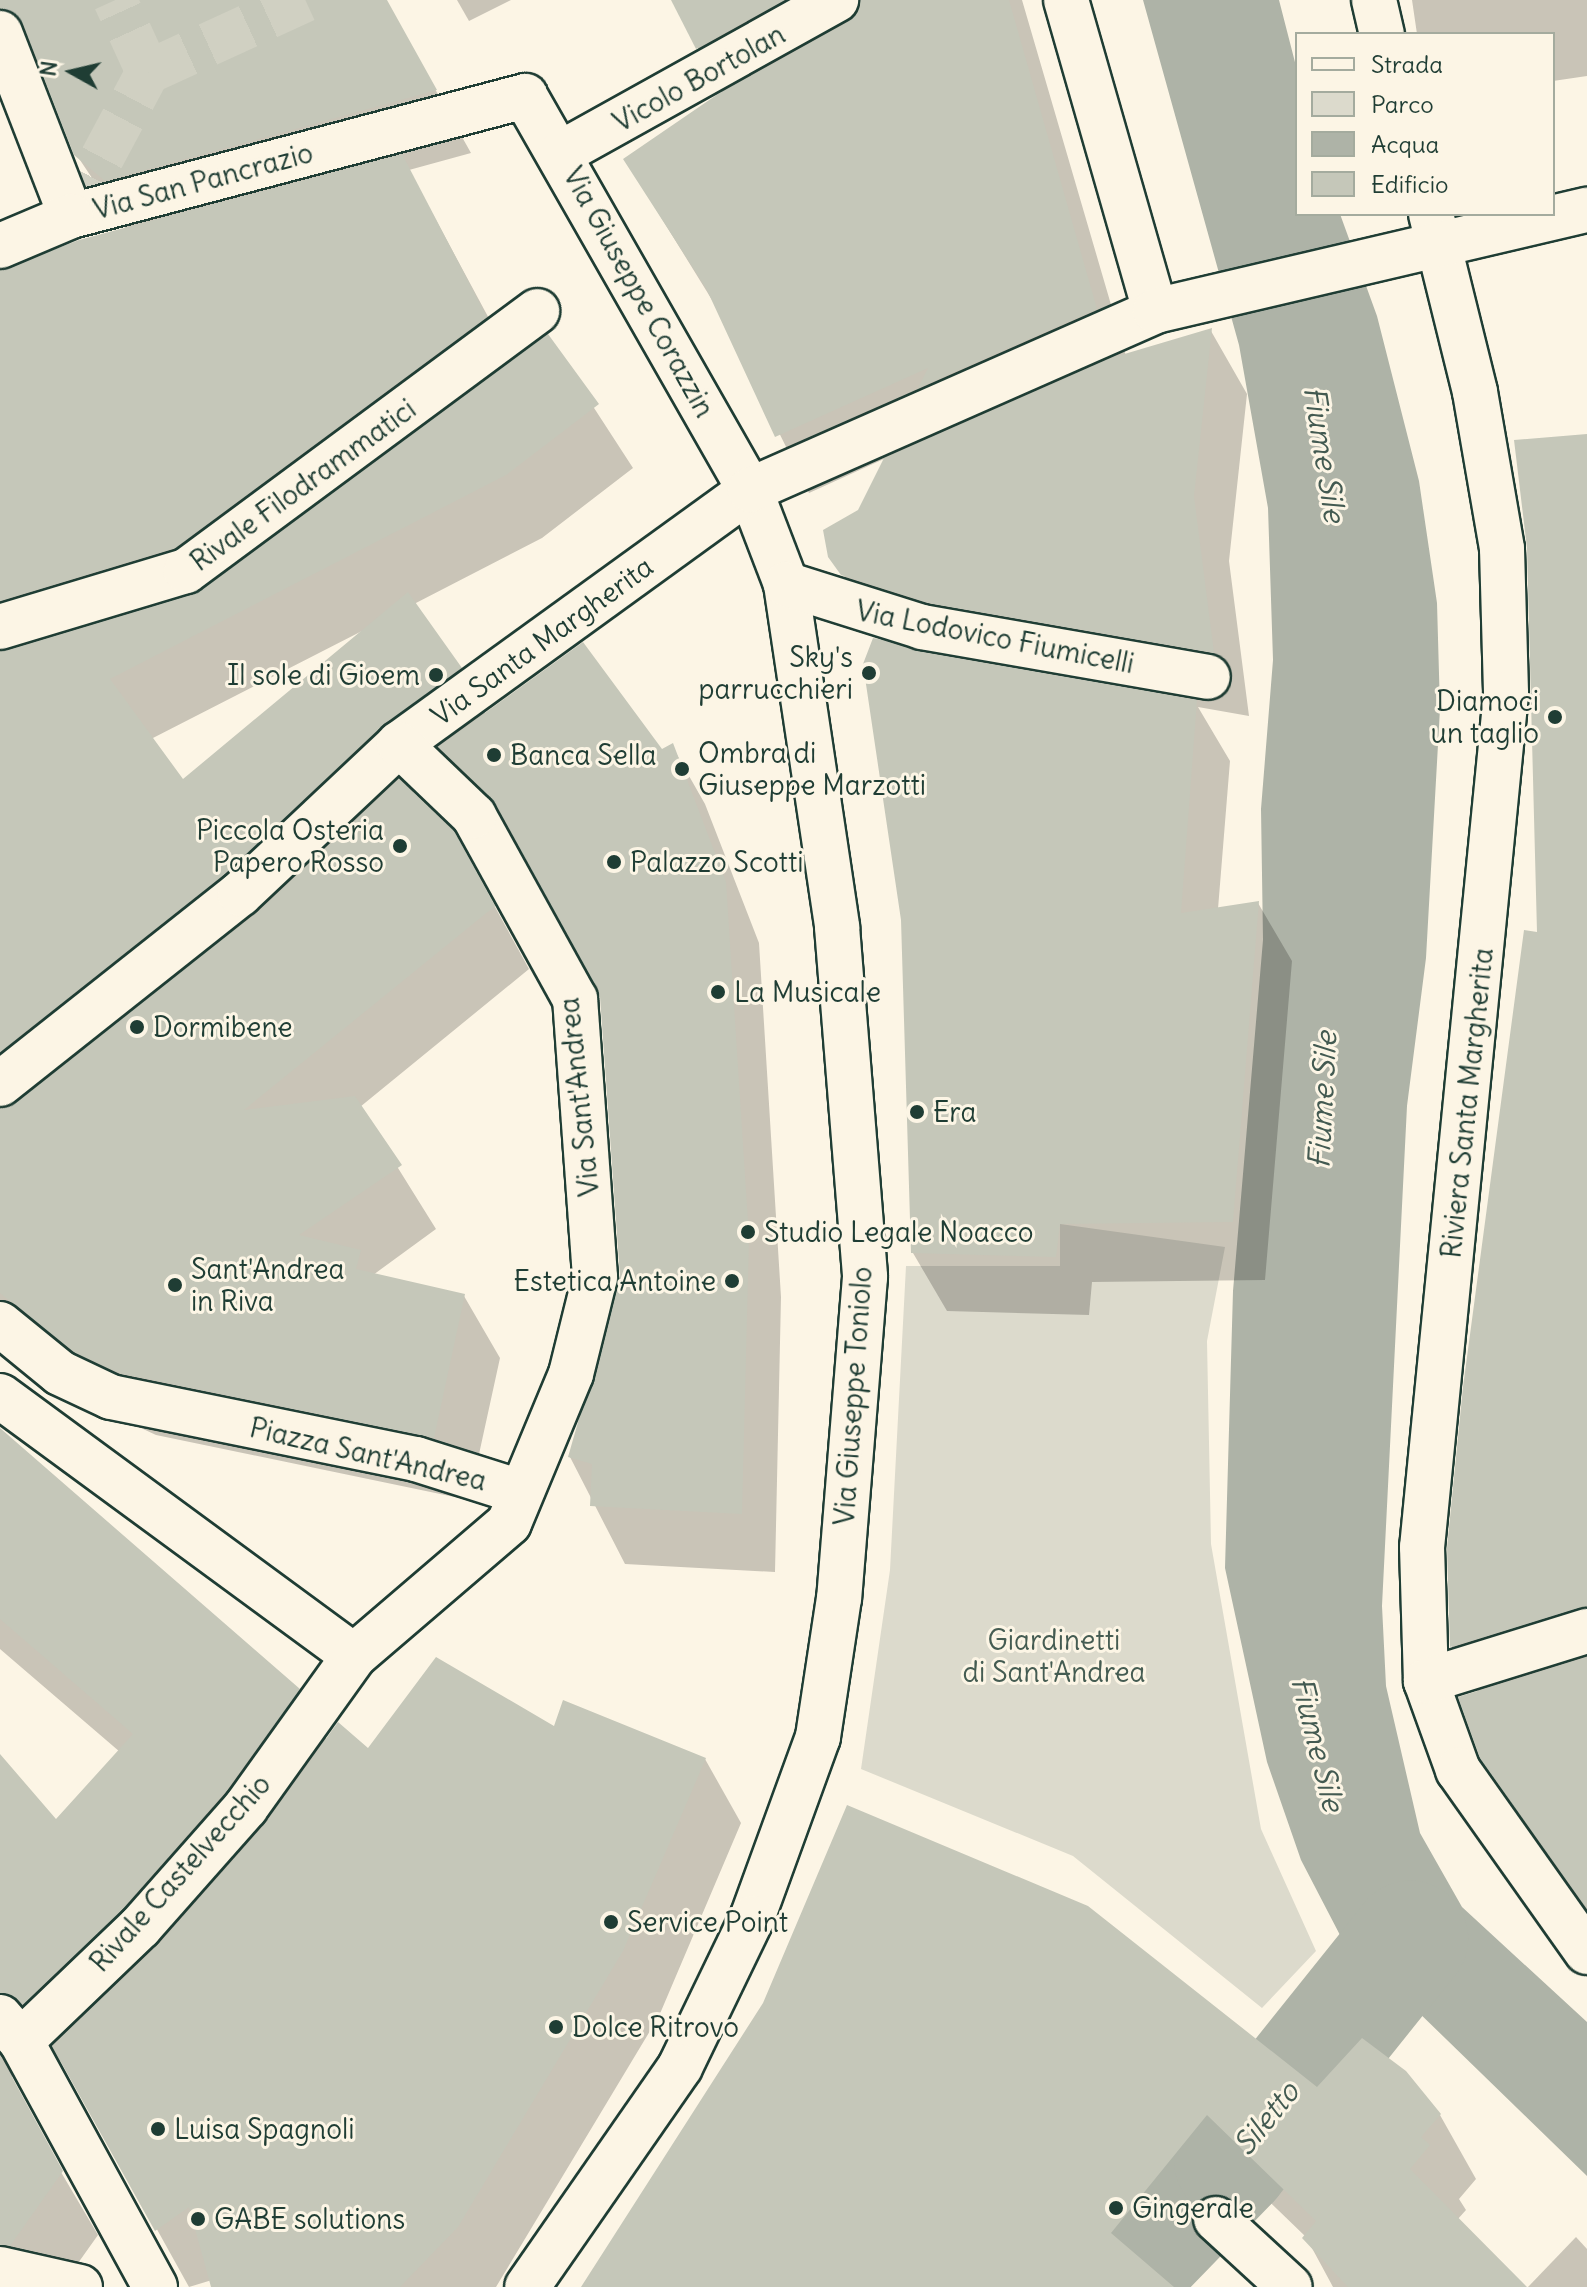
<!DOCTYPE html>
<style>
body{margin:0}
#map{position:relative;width:1587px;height:2287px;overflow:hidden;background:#fcf5e5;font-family:Delius,sans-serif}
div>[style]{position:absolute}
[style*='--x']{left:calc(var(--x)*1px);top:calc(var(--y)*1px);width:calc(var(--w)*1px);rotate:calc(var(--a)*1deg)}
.green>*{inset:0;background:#dcdacc}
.water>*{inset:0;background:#aeb3a7}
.shadow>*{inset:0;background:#0003}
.river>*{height:116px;margin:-58px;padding:0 58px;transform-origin:58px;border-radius:58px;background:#aeb3a7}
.building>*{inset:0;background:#c5c7b9}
.pedestrian-tunnel>*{height:44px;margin-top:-22px;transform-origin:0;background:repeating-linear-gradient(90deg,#d0d0c2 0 44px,transparent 0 66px)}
.roads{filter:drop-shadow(2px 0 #1f3d34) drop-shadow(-2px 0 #1f3d34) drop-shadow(0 2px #1f3d34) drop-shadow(0 -2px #1f3d34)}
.pedestrian>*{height:44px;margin:-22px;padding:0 22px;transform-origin:22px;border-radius:22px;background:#fcf5e5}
.minor>*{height:44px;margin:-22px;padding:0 22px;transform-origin:22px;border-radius:22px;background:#fcf5e5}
.dots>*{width:22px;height:22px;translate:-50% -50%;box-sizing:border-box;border:4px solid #fcf5e5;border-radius:50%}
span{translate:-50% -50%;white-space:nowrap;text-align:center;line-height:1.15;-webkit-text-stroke:6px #fcf5e5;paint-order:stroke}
.street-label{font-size:28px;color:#1f3d34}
.poi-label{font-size:28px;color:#1f3d34}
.right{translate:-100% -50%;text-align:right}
.left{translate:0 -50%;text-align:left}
.park-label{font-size:28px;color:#455c52}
.water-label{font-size:30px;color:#435a51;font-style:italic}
.legend{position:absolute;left:1295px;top:32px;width:260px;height:184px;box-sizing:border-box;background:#fcf5e5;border:2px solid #a4ab9e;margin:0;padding:10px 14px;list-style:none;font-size:24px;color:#1f3d34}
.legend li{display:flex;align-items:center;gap:16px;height:40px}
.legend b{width:40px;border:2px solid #a4ab9e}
.north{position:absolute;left:32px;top:32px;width:80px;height:80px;-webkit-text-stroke:6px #fcf5e5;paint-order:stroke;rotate:278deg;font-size:22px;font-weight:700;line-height:32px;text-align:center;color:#1f3d34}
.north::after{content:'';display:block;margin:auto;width:28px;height:36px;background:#1f3d34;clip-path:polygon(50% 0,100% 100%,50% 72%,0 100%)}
</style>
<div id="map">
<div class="green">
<div style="clip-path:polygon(1060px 1224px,1225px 1247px,1207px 1341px,1211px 1544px,1261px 1829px,1316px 1951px,1262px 2008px,1073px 1856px,861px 1769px,890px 1570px,906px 1266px,1060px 1266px)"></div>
</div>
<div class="water">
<div style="clip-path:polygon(1143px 0,1279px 0,1297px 70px,1297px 214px,1340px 214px,1377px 316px,1419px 481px,1437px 603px,1440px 709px,1426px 958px,1407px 1106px,1382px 1606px,1386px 1686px,1420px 1833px,1462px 1907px,1587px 2022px,1587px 2176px,1341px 1937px,1301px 1860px,1267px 1762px,1225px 1568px,1233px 1291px,1263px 940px,1261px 809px,1273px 660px,1268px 508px,1239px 345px)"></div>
</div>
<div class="shadow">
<div style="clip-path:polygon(evenodd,0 0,385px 0,471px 153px,409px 170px,513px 363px,548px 337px,633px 468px,542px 538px,414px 604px,486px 714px,662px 752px,672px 746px,705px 804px,759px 943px,781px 1297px,775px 1572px,625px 1564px,570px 1457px,622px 1276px,602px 997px,527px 857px,474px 805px,418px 788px,412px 794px,489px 896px,529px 969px,360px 1107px,436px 1229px,373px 1275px,464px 1296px,500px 1358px,469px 1500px,156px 1435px,111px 1414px,0 1321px,0 1122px,19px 1107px,0 1081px,0 269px,126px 229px,76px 154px,46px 77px,0 42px,0 0,362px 631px,182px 782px,151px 739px,362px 631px)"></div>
<div style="clip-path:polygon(457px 0,511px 0,469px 21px)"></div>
<div style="clip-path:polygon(672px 0,1022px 0,1126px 356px,1211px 331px,1247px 394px,1229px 561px,1249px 716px,1198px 707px,1230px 761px,1218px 909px,1258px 903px,1292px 961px,1265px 1280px,1092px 1282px,1089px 1315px,947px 1311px,913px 1253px,903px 919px,882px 641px,843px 574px,860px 512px,886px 458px,809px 493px,717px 308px,625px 159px,723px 94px)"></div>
<div style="clip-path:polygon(1412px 0,1587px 0,1587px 76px,1553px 81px,1553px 34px,1417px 34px)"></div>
<div style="clip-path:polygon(1587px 436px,1587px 1921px,1482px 1757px,1479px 1693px,1452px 1647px,1449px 1548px,1539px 935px)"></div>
<div style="clip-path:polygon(0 1434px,298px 1690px,327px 1740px,368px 1750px,555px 1729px,705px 1759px,741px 1823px,659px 2016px,496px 2287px,216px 2287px,212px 2280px,189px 2287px,64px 2062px,33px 2054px,11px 2071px,15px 2094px,98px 2235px,61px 2287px,0 2287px,0 1757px,56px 1822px,120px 1752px,0 1649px)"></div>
<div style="clip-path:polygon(764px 2004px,1318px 2090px,1440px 2115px,1476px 2179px,1459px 2199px,1466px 2210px,1457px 2220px,1524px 2287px,1333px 2287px,1306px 2237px,1245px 2178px,1161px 2279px,1171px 2287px,583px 2287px)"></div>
<div style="clip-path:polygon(1576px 2237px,1587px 2249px,1587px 2287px,1528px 2287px)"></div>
</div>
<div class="river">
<div style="--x:1110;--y:2287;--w:175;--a:-45.9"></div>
<div style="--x:1232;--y:2161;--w:285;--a:-51.3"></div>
</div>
<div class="building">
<div style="clip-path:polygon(0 0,387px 0,437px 90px,105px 181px,74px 155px,23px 24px,0 9px)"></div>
<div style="clip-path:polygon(671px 0,785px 0,696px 49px)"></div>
<div style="clip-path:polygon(861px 0,1009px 0,1097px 309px,918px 388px,928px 368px,775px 437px,706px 288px,623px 159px,718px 94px,848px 22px)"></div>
<div style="clip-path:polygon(402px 154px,487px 317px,175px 548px,0 601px,0 270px,79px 240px)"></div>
<div style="clip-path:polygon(1212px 328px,1194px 496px,1214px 653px,928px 603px,841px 575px,828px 557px,823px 530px,858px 510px,884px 458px,1111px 358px)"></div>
<div style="clip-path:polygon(548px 334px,599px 404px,506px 475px,110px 679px,183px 779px,408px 592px,462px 668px,382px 726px,224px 875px,0 1052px,0 651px,200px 591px)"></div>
<div style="clip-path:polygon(1587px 434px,1587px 1607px,1450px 1647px,1447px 1548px,1463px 1387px,1524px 930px,1537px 932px,1527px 548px,1514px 440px)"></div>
<div style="clip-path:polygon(873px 638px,1197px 700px,1181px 913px,1259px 901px,1233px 1222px,1060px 1224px,1056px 1257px,911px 1253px,901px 920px,863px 664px)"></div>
<div style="clip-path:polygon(583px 642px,662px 749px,673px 743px,726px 882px,749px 1237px,742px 1514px,590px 1506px,592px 1464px,568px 1457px,620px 1276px,600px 997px,496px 804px,438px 747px)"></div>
<div style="clip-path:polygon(399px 779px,454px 831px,495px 906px,244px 1110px,355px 1096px,402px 1165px,299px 1235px,361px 1250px,356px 1269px,465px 1294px,434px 1438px,119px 1373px,73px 1352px,0 1293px,0 1108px,256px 914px)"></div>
<div style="clip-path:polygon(0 1428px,300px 1689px,226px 1791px,122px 1910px,23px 2005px,0 1993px,0 1754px,56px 1819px,133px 1734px,0 1619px)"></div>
<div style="clip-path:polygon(436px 1657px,554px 1726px,563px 1700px,706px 1758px,623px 1951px,458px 2227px,400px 2287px,211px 2287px,189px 2207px,155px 2231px,52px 2046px,159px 1944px,265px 1824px,338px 1722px,368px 1748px)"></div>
<div style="clip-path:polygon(1587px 1657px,1587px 1909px,1480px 1758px,1458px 1697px)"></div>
<div style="clip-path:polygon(847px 1805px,1088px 1906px,1317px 2087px,1362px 2038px,1406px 2071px,1441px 2114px,1421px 2137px,1430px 2145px,1410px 2169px,1527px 2287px,1348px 2287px,1302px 2238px,1316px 2221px,1207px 2115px,1111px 2233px,1174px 2287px,581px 2287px,763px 2003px)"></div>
<div style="clip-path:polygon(0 2055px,63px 2171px,10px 2246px,0 2245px)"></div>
</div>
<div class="pedestrian-tunnel">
<div style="--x:148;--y:72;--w:173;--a:-24.6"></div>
<div style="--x:71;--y:216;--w:163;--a:-61.9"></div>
<div style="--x:148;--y:72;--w:79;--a:-114.6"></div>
</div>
<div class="roads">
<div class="pedestrian">
<div style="--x:0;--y:627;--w:194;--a:-16.8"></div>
<div style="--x:186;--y:571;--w:437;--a:-36.5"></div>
<div style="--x:21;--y:2041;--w:165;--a:-43.8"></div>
<div style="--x:140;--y:1927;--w:160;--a:-48.5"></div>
<div style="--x:246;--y:1807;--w:186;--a:-54.4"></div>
</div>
<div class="minor">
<div style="--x:1066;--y:0;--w:323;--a:74"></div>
<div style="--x:1374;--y:0;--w:35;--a:77"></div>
<div style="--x:0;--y:33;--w:196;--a:68.8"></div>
<div style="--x:71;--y:216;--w:470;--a:-14.8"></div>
<div style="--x:525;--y:96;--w:454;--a:60.3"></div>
<div style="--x:750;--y:490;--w:101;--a:69"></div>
<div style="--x:786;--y:584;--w:347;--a:81.5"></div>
<div style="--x:837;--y:927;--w:351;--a:85.4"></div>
<div style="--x:865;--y:1277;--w:322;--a:94.6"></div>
<div style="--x:839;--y:1598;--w:141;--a:98.6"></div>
<div style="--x:818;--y:1737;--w:193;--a:110"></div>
<div style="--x:752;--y:1918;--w:165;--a:115.8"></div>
<div style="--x:680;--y:2067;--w:268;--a:124.8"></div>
<div style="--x:561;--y:153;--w:315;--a:-29.1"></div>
<div style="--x:1431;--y:214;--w:183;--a:76.1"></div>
<div style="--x:1475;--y:392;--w:159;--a:80.2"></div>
<div style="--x:1502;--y:549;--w:145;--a:88.4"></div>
<div style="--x:1506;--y:694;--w:857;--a:95.62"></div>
<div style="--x:1422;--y:1547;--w:134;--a:88.3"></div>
<div style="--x:1426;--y:1681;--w:95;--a:70.2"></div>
<div style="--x:1458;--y:1770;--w:223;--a:54.7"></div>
<div style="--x:0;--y:246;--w:77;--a:-22.9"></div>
<div style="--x:786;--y:584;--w:143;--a:17.5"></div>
<div style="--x:922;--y:627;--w:290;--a:9.9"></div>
<div style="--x:0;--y:1084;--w:306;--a:-38.4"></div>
<div style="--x:240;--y:894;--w:219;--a:-43.3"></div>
<div style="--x:399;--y:744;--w:433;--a:-35.9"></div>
<div style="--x:750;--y:490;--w:443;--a:-23.8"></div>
<div style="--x:1155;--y:311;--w:444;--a:-13.2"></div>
<div style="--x:0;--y:1324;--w:77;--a:39.2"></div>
<div style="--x:60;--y:1373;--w:56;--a:25.2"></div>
<div style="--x:111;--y:1397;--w:311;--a:11.5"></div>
<div style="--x:416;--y:1459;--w:106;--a:17.6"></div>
<div style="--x:0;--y:1396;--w:439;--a:36.3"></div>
<div style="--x:354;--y:1656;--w:204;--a:-40.6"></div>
<div style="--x:509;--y:1523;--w:161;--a:-67.4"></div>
<div style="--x:571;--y:1374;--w:100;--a:-76.1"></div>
<div style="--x:595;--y:1277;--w:279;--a:-94.1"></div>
<div style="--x:575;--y:999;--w:209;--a:-118.9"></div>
<div style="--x:474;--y:816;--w:104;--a:-136.2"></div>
<div style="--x:1426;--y:1681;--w:169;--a:-17.3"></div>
<div style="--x:0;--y:2017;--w:32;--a:49"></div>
<div style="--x:21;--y:2041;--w:280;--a:61.4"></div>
<div style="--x:1216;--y:2219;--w:100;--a:42.6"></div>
<div style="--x:0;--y:2269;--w:82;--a:12.7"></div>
</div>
</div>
<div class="dots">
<div style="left:869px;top:673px;background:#1f3d34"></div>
<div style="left:436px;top:675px;background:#1f3d34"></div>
<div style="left:1555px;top:717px;background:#1f3d34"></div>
<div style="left:494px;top:755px;background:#1f3d34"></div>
<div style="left:682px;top:769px;background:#1f3d34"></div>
<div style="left:400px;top:846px;background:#1f3d34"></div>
<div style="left:614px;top:862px;background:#1f3d34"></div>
<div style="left:718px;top:992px;background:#1f3d34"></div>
<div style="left:137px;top:1027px;background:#1f3d34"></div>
<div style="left:917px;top:1112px;background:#1f3d34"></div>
<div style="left:748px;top:1232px;background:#1f3d34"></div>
<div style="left:732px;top:1281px;background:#1f3d34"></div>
<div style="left:175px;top:1285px;background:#1f3d34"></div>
<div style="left:611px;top:1922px;background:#1f3d34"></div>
<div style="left:556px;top:2027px;background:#1f3d34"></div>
<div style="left:158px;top:2129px;background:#1f3d34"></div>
<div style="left:1116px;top:2208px;background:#1f3d34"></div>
<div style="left:198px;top:2219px;background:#1f3d34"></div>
</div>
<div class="street-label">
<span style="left:699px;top:78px;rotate:-29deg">Vicolo Bortolan</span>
<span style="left:203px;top:181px;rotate:-15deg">Via San Pancrazio</span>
<span style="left:639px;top:292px;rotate:61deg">Via Giuseppe Corazzin</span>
<span style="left:303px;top:485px;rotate:-36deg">Rivale Filodrammatici</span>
<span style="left:995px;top:637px;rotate:11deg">Via Lodovico Fiumicelli</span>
<span style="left:542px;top:641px;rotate:-36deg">Via Santa Margherita</span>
<span style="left:579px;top:1097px;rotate:-96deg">Via Sant'Andrea</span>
<span style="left:1467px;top:1103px;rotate:-84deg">Riviera Santa Margherita</span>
<span style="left:853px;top:1396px;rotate:-86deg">Via Giuseppe Toniolo</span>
<span style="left:368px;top:1454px;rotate:13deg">Piazza Sant'Andrea</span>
<span style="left:180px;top:1873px;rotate:-48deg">Rivale Castelvecchio</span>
</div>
<div class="poi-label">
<span class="right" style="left:853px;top:673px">Sky's<br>parrucchieri</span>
<span class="right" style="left:420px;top:675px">Il sole di Gioem</span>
<span class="right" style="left:1539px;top:717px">Diamoci<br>un taglio</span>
<span class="left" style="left:698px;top:769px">Ombra di<br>Giuseppe Marzotti</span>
<span class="left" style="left:510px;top:755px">Banca Sella</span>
<span class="right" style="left:384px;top:846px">Piccola Osteria<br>Papero Rosso</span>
<span class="left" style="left:630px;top:862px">Palazzo Scotti</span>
<span class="left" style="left:734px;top:992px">La Musicale</span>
<span class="left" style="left:153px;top:1027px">Dormibene</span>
<span class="left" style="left:933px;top:1112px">Era</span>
<span class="left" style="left:764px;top:1232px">Studio Legale Noacco</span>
<span class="left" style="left:191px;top:1285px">Sant'Andrea<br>in Riva</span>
<span class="right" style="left:716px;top:1281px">Estetica Antoine</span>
<span class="left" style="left:627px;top:1922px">Service Point</span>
<span class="left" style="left:572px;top:2027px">Dolce Ritrovo</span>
<span class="left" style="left:174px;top:2129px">Luisa Spagnoli</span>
<span class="left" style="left:1132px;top:2208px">Gingerale</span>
<span class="left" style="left:214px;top:2219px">GABE solutions</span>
</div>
<div class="park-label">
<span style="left:1054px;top:1656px">Giardinetti<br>di Sant'Andrea</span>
</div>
<div class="water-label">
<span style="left:1325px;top:454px;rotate:81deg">Fiume Sile</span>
<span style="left:1322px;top:1100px;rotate:-87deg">Fiume Sile</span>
<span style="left:1318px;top:1744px;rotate:76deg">Fiume Sile</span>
<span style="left:1266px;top:2118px;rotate:-51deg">Siletto</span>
</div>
<ul class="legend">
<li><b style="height:10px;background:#fcf5e5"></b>Strada</li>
<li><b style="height:22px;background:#dcdacc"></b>Parco</li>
<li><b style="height:22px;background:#aeb3a7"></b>Acqua</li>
<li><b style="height:22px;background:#c5c7b9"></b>Edificio</li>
</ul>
<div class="north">N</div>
</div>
